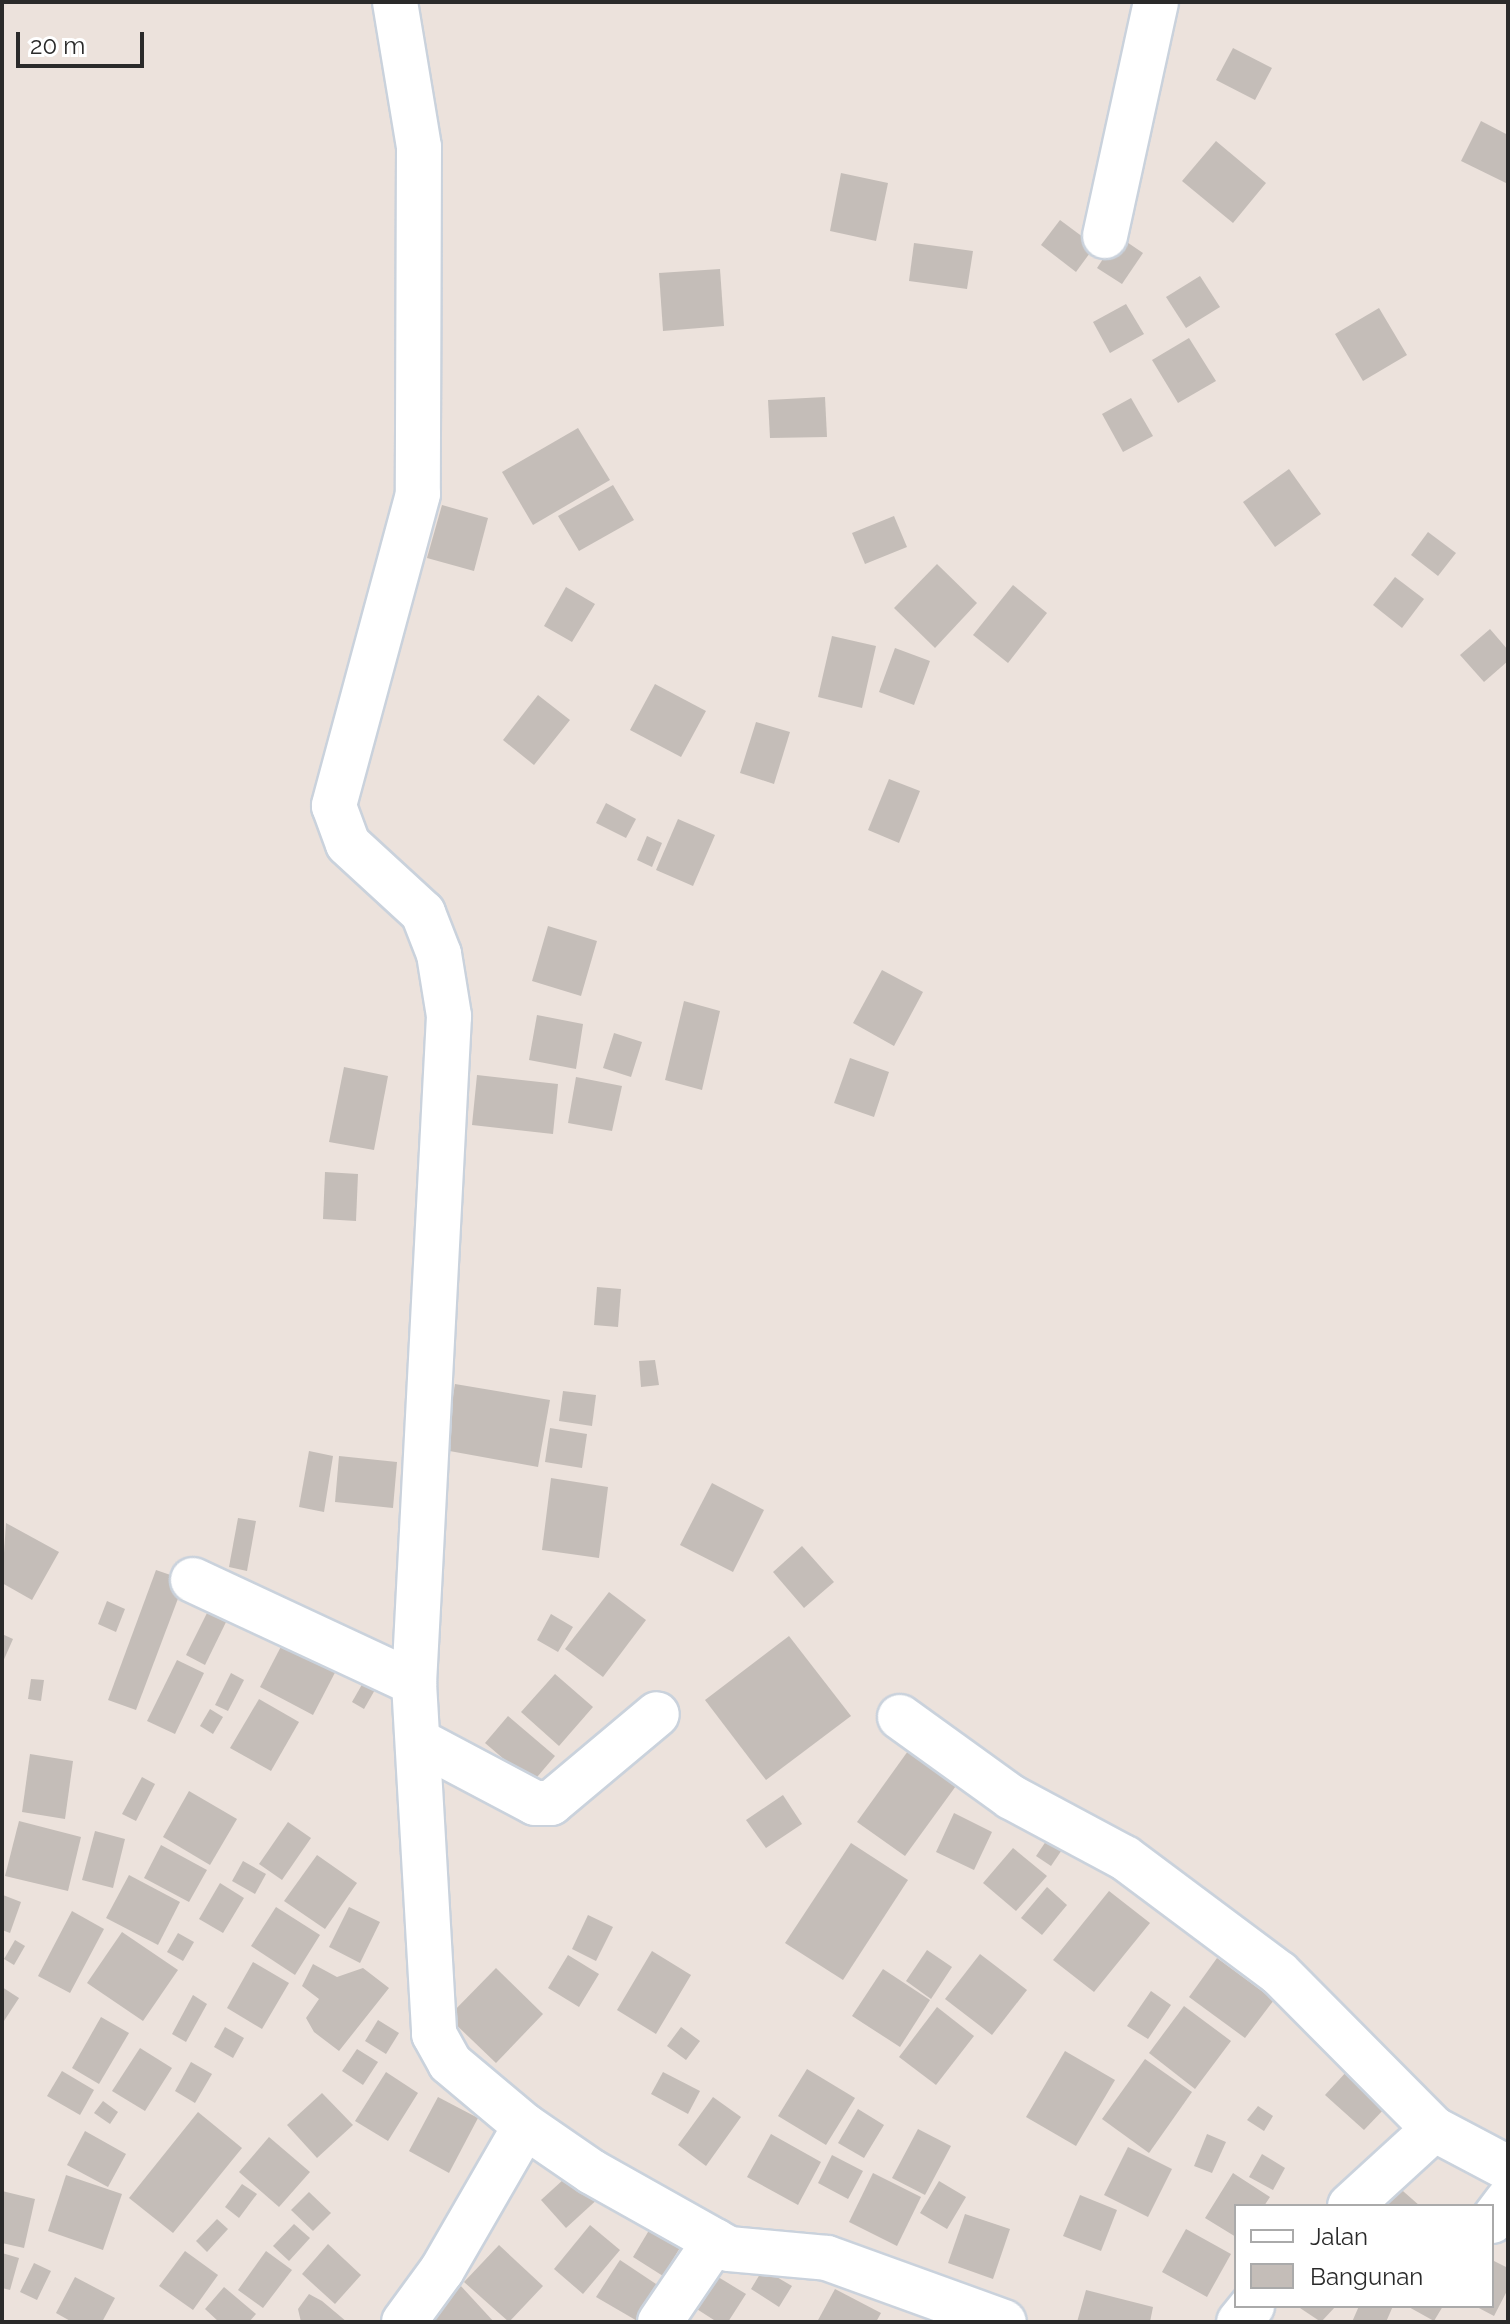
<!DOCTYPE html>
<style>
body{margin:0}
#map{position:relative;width:1510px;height:2324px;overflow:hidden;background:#ece2dc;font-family:Raleway,sans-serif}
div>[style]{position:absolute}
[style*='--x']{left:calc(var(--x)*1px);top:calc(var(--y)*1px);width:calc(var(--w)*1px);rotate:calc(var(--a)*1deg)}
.building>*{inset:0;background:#c4bdb8}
.roads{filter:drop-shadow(2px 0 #cad2dc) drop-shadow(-2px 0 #cad2dc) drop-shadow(0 2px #cad2dc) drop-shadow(0 -2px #cad2dc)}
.minor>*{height:44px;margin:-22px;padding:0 22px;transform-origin:22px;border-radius:22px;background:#fff}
span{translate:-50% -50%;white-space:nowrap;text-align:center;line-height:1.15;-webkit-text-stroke:8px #fff;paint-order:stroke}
.frame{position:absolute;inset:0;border:4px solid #2a2a2a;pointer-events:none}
.legend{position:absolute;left:1234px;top:2204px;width:260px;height:104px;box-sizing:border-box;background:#fff;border:2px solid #aaa;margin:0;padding:10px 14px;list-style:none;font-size:24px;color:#2a2a2a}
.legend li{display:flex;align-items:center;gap:16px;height:40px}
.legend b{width:40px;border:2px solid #aaa}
.scale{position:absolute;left:16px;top:32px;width:128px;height:36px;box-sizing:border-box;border:4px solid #2a2a2a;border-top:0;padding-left:10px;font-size:24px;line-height:28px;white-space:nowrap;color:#2a2a2a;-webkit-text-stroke:6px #fff;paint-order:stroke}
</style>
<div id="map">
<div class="building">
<div style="clip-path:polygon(1233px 48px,1272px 68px,1255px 100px,1216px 80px)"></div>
<div style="clip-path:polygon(1481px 121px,1508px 135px,1508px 184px,1461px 161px)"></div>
<div style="clip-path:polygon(1216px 141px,1266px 183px,1233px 223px,1182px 181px)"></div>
<div style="clip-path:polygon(841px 173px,888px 183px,876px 241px,830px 231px)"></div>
<div style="clip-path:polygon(1060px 220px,1095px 246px,1076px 272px,1041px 245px)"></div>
<div style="clip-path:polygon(1118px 236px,1143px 253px,1122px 284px,1097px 268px)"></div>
<div style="clip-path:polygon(914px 243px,973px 251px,967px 289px,909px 281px)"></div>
<div style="clip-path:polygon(720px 269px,724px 326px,663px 331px,659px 273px)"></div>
<div style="clip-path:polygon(1200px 276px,1220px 307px,1186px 328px,1166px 297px)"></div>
<div style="clip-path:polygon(1126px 304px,1144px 334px,1110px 353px,1093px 322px)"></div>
<div style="clip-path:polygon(1379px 308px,1407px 355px,1363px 381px,1335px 334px)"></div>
<div style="clip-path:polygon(1189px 338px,1216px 381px,1178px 403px,1152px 360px)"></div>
<div style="clip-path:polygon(825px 397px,827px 437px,770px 438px,768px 400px)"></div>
<div style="clip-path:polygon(1131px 398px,1153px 436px,1123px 452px,1102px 414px)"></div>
<div style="clip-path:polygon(578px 428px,610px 480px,533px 525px,502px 472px)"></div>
<div style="clip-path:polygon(1289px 469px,1321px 514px,1275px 547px,1243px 502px)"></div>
<div style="clip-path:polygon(613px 485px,634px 520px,579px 551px,558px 516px)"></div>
<div style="clip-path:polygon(442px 505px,488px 518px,474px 571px,427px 558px)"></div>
<div style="clip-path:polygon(894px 516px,907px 547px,865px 564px,852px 533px)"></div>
<div style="clip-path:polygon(1428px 532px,1456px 553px,1438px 576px,1411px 555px)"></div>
<div style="clip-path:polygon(937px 564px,977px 603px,935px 648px,894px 608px)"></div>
<div style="clip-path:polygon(1395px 577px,1424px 599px,1402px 628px,1373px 605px)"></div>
<div style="clip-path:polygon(1013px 585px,1047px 613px,1008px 663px,973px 635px)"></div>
<div style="clip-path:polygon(566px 587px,595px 604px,572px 642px,544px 626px)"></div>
<div style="clip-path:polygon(1490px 629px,1508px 650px,1508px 661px,1484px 682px,1460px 655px)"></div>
<div style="clip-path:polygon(832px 636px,876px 646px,862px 708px,818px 697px)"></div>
<div style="clip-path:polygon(895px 648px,930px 661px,914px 705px,879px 692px)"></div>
<div style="clip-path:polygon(655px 684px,706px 711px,681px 757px,630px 730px)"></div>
<div style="clip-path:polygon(538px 695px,570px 720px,534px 765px,503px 740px)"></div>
<div style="clip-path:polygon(756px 722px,790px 732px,774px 784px,740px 773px)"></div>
<div style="clip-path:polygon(889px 779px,920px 791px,899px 843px,868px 830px)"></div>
<div style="clip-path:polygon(606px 803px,636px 819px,626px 838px,596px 823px)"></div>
<div style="clip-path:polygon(678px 819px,715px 835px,693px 886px,656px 870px)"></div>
<div style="clip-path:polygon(647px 836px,662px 843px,652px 867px,637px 860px)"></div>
<div style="clip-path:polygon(548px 926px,597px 941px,581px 996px,532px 981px)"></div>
<div style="clip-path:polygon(882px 970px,923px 992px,894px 1046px,853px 1023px)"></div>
<div style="clip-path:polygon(684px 1001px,720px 1011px,702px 1090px,665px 1080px)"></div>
<div style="clip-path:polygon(537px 1015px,583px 1024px,576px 1069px,529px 1060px)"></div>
<div style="clip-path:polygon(614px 1033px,642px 1042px,631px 1077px,603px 1068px)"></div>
<div style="clip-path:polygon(850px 1058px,889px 1072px,874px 1117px,834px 1103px)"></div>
<div style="clip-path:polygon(344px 1067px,388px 1076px,374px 1150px,329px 1142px)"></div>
<div style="clip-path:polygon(477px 1075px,558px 1084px,553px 1134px,472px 1125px)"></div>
<div style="clip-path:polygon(576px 1077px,622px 1086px,612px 1131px,568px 1123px)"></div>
<div style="clip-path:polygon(325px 1172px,358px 1174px,356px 1221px,323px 1219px)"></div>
<div style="clip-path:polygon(597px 1287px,621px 1289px,618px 1327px,594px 1325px)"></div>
<div style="clip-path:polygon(655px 1360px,659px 1385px,641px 1387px,639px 1361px)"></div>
<div style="clip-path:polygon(455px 1384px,550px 1400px,538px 1467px,444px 1450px)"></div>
<div style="clip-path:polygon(563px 1391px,596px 1395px,592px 1426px,559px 1421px)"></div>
<div style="clip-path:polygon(550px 1428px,587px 1434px,582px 1468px,545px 1462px)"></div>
<div style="clip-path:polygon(309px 1451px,333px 1456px,324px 1512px,299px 1507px)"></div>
<div style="clip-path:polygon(339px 1456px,397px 1462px,393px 1508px,335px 1502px)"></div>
<div style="clip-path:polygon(551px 1478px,608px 1487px,599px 1558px,542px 1550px)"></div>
<div style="clip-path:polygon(712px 1483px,764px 1510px,733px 1572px,680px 1545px)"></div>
<div style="clip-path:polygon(238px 1518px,256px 1521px,247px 1571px,229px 1567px)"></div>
<div style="clip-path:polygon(6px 1523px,59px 1552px,32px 1600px,2px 1583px)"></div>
<div style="clip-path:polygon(802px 1546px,834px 1582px,804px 1608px,773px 1572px)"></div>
<div style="clip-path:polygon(156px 1570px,185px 1580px,136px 1710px,108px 1700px)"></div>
<div style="clip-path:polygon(609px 1592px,646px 1620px,603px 1677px,565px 1649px)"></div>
<div style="clip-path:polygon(107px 1601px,125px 1609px,116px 1632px,98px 1624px)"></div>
<div style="clip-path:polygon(209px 1609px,228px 1618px,205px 1665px,186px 1655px)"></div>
<div style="clip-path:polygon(551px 1614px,573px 1627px,558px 1652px,537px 1640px)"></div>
<div style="clip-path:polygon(2px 1634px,13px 1639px,2px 1664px)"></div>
<div style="clip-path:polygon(287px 1635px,340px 1663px,313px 1715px,260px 1687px)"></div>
<div style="clip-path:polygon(789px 1636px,851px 1716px,766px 1780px,705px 1700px)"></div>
<div style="clip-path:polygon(177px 1660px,204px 1673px,175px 1734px,147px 1721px)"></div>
<div style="clip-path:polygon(372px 1667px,384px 1674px,364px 1709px,352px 1702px)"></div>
<div style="clip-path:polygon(231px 1673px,244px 1680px,228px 1711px,215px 1705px)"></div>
<div style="clip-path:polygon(555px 1674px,593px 1707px,559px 1746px,521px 1712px)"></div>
<div style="clip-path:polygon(31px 1679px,44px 1680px,41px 1701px,28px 1699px)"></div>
<div style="clip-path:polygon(259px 1699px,299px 1722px,271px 1771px,230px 1748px)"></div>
<div style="clip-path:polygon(210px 1709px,223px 1717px,213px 1734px,200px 1726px)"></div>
<div style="clip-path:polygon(508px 1716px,555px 1756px,532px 1783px,485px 1743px)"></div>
<div style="clip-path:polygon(913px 1744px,961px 1779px,905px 1856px,857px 1822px)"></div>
<div style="clip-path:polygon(30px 1754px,73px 1761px,65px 1819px,22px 1812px)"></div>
<div style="clip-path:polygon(142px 1777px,155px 1784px,136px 1821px,122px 1814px)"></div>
<div style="clip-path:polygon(189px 1791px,237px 1819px,210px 1865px,163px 1837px)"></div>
<div style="clip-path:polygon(783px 1795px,802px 1824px,766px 1848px,746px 1820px)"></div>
<div style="clip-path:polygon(954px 1813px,992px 1832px,974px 1870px,936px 1852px)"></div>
<div style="clip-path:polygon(19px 1821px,81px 1837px,68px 1891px,5px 1876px)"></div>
<div style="clip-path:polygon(288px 1822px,311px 1838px,282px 1880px,259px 1864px)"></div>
<div style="clip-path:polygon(1055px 1828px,1070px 1838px,1051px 1866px,1036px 1856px)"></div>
<div style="clip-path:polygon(95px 1831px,125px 1839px,113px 1888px,82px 1880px)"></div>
<div style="clip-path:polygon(851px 1843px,908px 1880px,843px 1980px,785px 1943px)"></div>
<div style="clip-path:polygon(161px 1845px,207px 1870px,189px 1902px,144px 1878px)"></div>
<div style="clip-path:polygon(1013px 1848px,1047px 1876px,1016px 1911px,983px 1883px)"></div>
<div style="clip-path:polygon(317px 1855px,357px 1883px,325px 1929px,284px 1901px)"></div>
<div style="clip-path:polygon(243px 1861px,266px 1874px,255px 1894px,232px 1881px)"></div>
<div style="clip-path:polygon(129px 1875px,180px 1902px,158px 1945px,106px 1918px)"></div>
<div style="clip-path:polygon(220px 1883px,244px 1898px,223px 1933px,199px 1919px)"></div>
<div style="clip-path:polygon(1047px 1887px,1067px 1905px,1042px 1935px,1021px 1918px)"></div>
<div style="clip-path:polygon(1109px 1891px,1150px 1923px,1094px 1992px,1053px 1960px)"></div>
<div style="clip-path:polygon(3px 1895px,21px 1902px,10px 1933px,2px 1930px)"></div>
<div style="clip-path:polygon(276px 1907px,320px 1935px,295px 1975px,251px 1946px)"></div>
<div style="clip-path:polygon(349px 1907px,380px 1922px,360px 1963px,329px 1947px)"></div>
<div style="clip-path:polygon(72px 1911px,104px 1929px,70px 1993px,38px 1976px)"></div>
<div style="clip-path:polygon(588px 1915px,613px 1927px,596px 1961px,572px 1949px)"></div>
<div style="clip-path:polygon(122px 1932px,178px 1970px,143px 2021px,87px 1983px)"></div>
<div style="clip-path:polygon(178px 1933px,194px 1942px,183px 1961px,167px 1952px)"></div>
<div style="clip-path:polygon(15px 1940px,25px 1946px,14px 1965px,4px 1959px)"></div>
<div style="clip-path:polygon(927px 1950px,952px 1967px,931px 1999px,906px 1981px)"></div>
<div style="clip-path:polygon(652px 1951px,691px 1975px,656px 2034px,617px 2010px)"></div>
<div style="clip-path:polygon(980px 1954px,1027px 1990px,992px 2035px,945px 1999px)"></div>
<div style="clip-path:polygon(568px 1955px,599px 1974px,579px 2007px,548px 1988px)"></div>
<div style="clip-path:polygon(1217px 1958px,1274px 2000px,1245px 2038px,1189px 1997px)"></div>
<div style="clip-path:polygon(253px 1962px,289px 1983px,262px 2029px,227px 2008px)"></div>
<div style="clip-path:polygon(313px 1964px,337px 1977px,363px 1968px,389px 1988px,339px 2051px,314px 2032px,306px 2018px,319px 1999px,302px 1986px)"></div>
<div style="clip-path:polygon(496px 1968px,543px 2014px,496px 2063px,448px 2017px)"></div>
<div style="clip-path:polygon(883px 1969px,930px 2000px,900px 2047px,852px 2016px)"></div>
<div style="clip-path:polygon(2px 1987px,19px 1998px,2px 2024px)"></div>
<div style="clip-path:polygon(1151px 1991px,1171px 2005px,1148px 2039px,1127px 2026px)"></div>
<div style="clip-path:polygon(193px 1995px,207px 2004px,186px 2042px,172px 2034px)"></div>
<div style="clip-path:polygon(1184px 2006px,1231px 2041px,1195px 2089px,1149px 2053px)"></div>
<div style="clip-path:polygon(937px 2007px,974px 2036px,936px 2085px,899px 2057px)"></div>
<div style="clip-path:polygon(101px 2017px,129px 2033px,99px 2084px,72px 2068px)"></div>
<div style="clip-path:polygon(378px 2020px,399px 2033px,386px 2054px,365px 2041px)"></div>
<div style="clip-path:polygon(225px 2027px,244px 2038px,233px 2058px,214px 2047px)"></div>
<div style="clip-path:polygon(681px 2027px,700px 2041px,686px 2060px,667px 2046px)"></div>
<div style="clip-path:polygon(140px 2048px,172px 2068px,145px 2111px,112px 2091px)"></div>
<div style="clip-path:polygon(357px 2049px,378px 2062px,363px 2085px,342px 2071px)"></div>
<div style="clip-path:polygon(1065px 2051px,1115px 2080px,1076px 2146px,1026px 2117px)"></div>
<div style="clip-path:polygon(1145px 2059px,1192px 2092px,1149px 2153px,1102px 2119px)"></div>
<div style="clip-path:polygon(191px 2062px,212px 2074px,195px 2103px,175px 2091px)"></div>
<div style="clip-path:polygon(807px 2069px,855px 2098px,826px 2145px,778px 2116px)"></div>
<div style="clip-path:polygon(1348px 2070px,1387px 2106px,1364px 2130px,1325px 2095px)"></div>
<div style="clip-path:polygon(62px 2071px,94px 2090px,80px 2115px,47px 2096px)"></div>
<div style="clip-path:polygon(386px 2072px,418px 2093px,388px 2141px,355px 2121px)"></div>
<div style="clip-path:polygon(663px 2072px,700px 2091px,688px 2114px,651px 2094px)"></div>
<div style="clip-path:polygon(322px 2093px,353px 2125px,317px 2158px,287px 2125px)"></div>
<div style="clip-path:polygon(438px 2097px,478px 2118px,449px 2173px,409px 2151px)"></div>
<div style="clip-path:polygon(713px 2097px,741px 2117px,706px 2166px,678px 2145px)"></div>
<div style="clip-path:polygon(103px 2101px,118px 2112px,110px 2124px,94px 2113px)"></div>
<div style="clip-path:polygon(1258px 2106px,1273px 2116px,1264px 2131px,1247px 2120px)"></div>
<div style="clip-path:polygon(858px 2109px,884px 2125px,864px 2158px,838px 2143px)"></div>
<div style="clip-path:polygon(198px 2112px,242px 2148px,173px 2233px,129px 2198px)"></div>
<div style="clip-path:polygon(918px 2129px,951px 2146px,925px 2195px,892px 2178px)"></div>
<div style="clip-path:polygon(85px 2131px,126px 2154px,108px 2187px,67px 2165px)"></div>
<div style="clip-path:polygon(771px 2134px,821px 2162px,798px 2205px,747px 2177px)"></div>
<div style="clip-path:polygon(1207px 2134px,1226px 2142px,1212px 2173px,1194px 2166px)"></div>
<div style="clip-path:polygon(269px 2137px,310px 2172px,279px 2207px,239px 2172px)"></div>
<div style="clip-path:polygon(1128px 2147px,1172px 2169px,1148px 2217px,1104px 2195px)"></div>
<div style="clip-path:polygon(1262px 2154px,1285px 2168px,1273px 2190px,1249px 2177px)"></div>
<div style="clip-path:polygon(832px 2155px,863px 2171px,848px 2199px,818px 2183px)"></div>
<div style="clip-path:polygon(575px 2169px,601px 2196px,566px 2228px,541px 2200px)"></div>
<div style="clip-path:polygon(873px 2173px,921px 2197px,897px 2246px,849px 2222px)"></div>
<div style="clip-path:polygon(1233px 2173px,1270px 2197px,1264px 2206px,1236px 2206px,1236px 2237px,1205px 2218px)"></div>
<div style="clip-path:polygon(66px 2175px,122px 2194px,103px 2250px,48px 2231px)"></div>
<div style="clip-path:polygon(1387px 2177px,1420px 2206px,1362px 2206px)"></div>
<div style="clip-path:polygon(939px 2181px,966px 2197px,947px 2229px,920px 2213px)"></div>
<div style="clip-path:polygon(242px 2184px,257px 2194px,239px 2218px,225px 2207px)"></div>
<div style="clip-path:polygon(2px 2191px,35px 2199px,24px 2248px,2px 2243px)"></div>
<div style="clip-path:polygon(309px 2192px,331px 2213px,313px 2231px,291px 2210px)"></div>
<div style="clip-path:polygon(1080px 2195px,1117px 2210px,1101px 2251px,1063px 2236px)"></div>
<div style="clip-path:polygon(965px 2214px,1010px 2229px,993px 2279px,948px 2263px)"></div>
<div style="clip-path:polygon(217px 2219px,228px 2229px,207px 2252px,196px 2241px)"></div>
<div style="clip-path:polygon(654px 2222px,684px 2241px,663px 2276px,633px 2257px)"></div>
<div style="clip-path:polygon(294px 2224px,310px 2238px,289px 2261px,273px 2246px)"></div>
<div style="clip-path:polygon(590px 2225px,620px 2250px,583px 2294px,554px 2269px)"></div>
<div style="clip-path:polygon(1186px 2229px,1231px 2254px,1207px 2297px,1162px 2272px)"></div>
<div style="clip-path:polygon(328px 2244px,361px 2275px,335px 2304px,302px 2274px)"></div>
<div style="clip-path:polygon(499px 2245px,543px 2286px,509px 2322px,464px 2282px)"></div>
<div style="clip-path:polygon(185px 2251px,218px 2275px,193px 2310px,159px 2286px)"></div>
<div style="clip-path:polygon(266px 2251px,292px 2270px,263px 2308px,238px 2290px)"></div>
<div style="clip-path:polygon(2px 2253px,19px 2258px,10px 2290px,2px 2288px)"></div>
<div style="clip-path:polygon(620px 2260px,662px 2288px,639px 2322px,596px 2297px)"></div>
<div style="clip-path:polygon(1492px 2260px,1508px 2268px,1508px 2289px,1494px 2316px,1475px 2306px,1492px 2306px)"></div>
<div style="clip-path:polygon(34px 2263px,51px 2271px,37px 2300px,20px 2292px)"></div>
<div style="clip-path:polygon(763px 2269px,792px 2286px,779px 2307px,751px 2289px)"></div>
<div style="clip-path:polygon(710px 2272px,746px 2294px,728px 2322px,717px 2322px,689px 2304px)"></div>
<div style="clip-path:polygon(75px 2277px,115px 2298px,102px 2322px,72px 2322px,56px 2313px)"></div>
<div style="clip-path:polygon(460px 2285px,494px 2322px,419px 2322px)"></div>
<div style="clip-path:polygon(224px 2287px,256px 2314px,249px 2322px,219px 2322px,205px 2309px)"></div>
<div style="clip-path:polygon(835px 2289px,881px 2313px,876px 2322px,817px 2322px)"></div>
<div style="clip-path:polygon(1086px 2290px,1153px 2307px,1150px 2322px,1077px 2322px)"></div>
<div style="clip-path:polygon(309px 2294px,322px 2301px,347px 2322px,301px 2322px,298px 2309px)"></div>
<div style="clip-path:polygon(1297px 2306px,1336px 2306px,1321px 2322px)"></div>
<div style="clip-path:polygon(1359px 2306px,1393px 2306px,1386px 2322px,1352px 2322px)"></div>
<div style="clip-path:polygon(1407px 2306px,1443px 2306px,1434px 2321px)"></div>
</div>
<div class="roads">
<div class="minor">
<div style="--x:395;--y:2;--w:147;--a:80.6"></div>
<div style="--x:419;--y:147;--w:347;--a:90.2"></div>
<div style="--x:418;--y:494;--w:323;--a:105.1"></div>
<div style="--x:334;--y:806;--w:40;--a:69.8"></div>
<div style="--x:348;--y:844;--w:102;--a:42.6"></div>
<div style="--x:423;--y:913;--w:44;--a:68.7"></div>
<div style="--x:439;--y:954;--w:63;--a:80.8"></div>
<div style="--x:449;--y:1016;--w:668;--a:93"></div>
<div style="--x:414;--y:1683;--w:352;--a:86.7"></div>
<div style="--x:434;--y:2034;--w:33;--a:61"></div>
<div style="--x:450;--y:2063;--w:98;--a:40"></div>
<div style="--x:525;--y:2126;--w:81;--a:34.5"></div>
<div style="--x:592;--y:2172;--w:157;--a:29.3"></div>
<div style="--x:729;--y:2249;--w:98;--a:5.2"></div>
<div style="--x:827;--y:2258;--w:188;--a:19.9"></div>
<div style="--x:1105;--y:236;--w:239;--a:-77.7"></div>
<div style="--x:193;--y:1580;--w:244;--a:25"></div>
<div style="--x:900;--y:1717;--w:137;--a:35.8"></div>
<div style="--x:1011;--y:1797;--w:129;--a:28.2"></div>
<div style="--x:1125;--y:1858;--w:192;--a:36.8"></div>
<div style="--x:1279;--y:1973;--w:220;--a:45.2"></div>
<div style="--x:420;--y:1742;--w:130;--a:27.9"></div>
<div style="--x:535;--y:1803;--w:16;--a:0"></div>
<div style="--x:551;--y:1803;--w:138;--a:-40"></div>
<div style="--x:1350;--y:2206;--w:114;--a:-42.5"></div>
<div style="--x:1434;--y:2129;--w:84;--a:27.8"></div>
<div style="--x:1492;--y:2221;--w:26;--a:-53"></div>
<div style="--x:404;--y:2322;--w:64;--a:-53.8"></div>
<div style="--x:442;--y:2270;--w:166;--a:-60"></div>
<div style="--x:660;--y:2322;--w:98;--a:-55.8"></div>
<div style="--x:1239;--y:2322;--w:21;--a:-51"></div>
</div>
</div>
<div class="frame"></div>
<ul class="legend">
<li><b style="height:10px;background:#fff"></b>Jalan</li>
<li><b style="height:22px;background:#c4bdb8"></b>Bangunan</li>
</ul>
<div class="scale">20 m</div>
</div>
